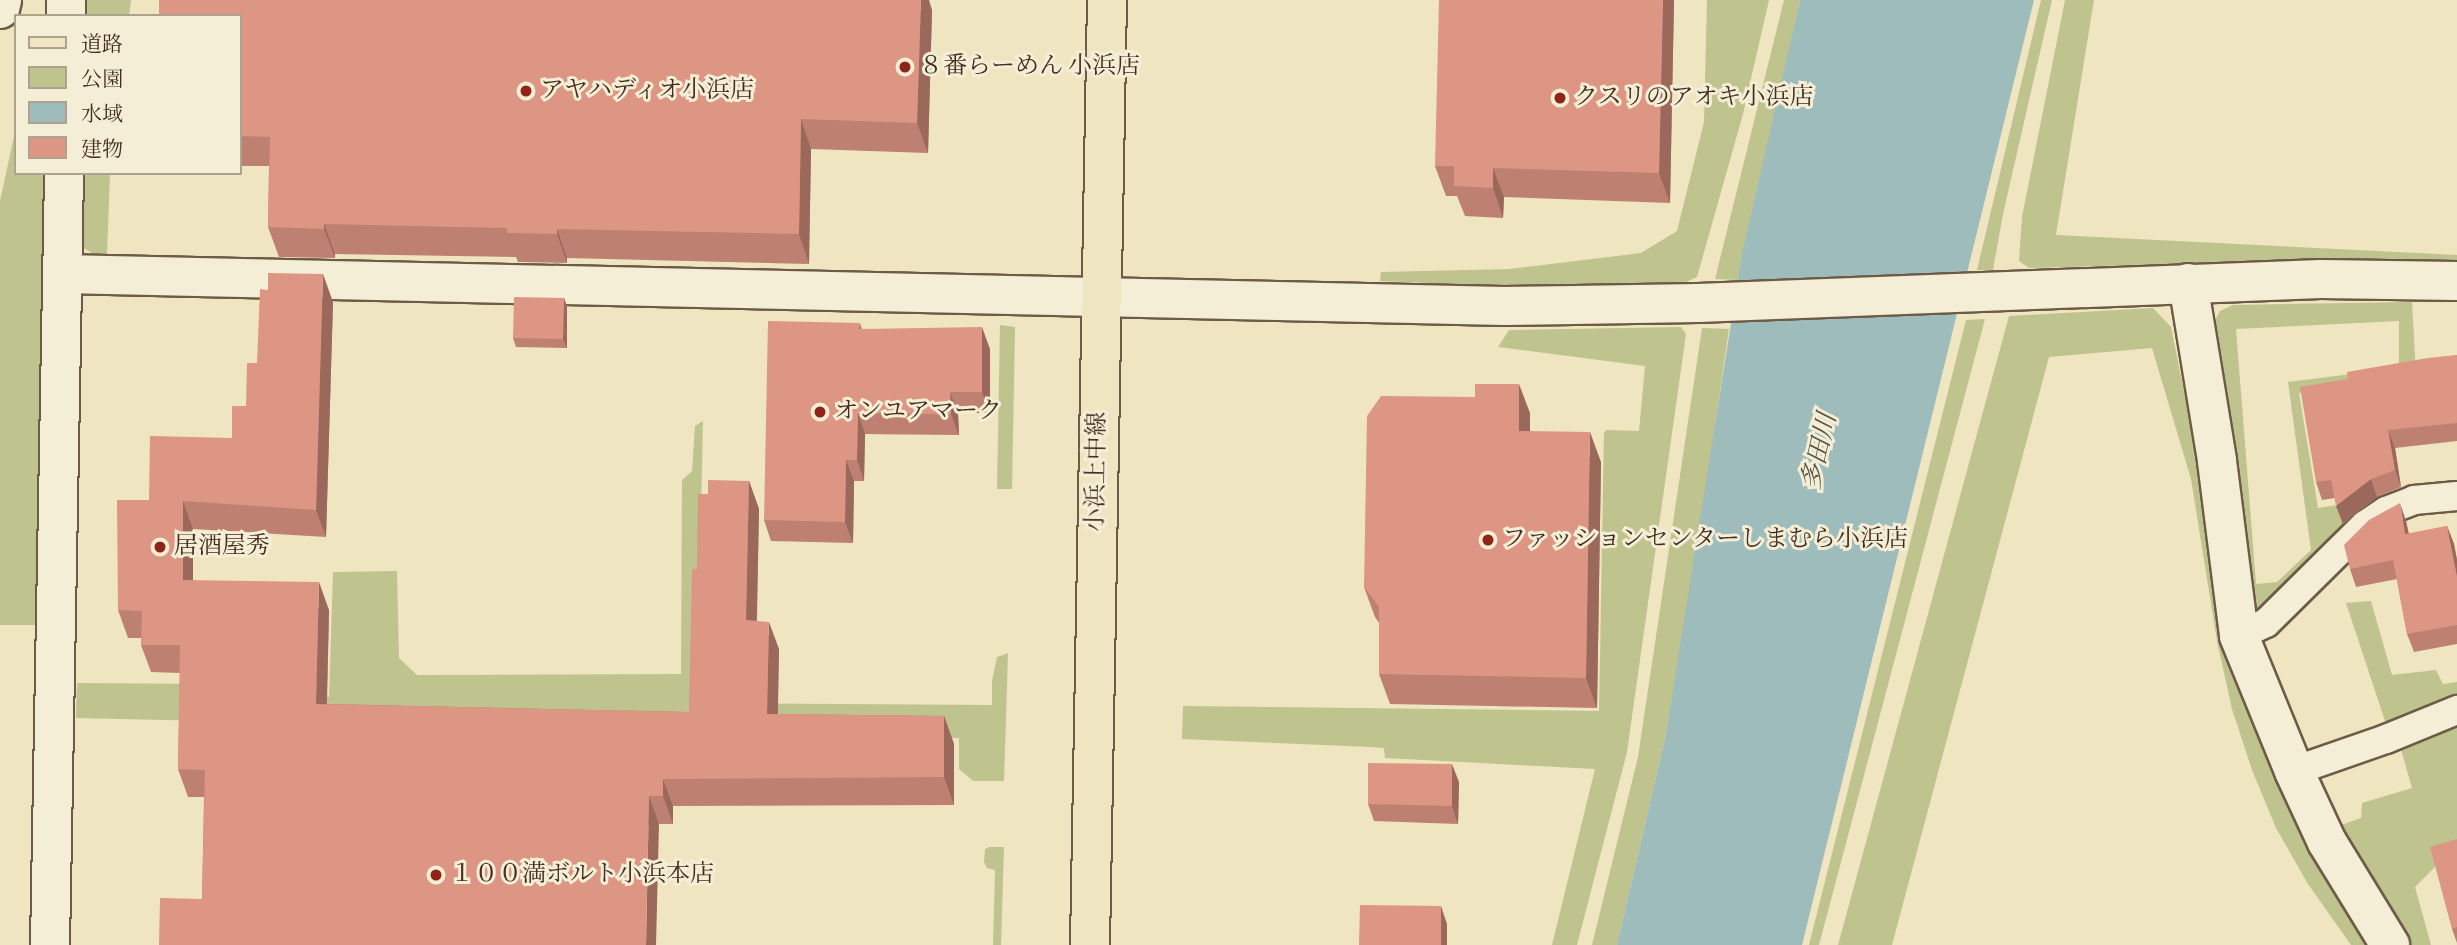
<!DOCTYPE html>
<meta charset="utf-8">
<style>
body{margin:0}
#map{position:relative;width:2457px;height:945px;overflow:hidden;background:#efe5c0;font-family:"Libre Bodoni","Noto Serif JP",serif}
div>[style]{position:absolute}
[style*='--x']{left:calc(var(--x)*1px);top:calc(var(--y)*1px);width:calc(var(--w)*1px);rotate:calc(var(--a)*1deg)}
.green>*{inset:0;background:#bfc38e}
.water>*{inset:0;background:#9ebcbc}
.roads{filter:drop-shadow(2px 0 #6e5b47) drop-shadow(-2px 0 #6e5b47) drop-shadow(0 2px #6e5b47) drop-shadow(0 -2px #6e5b47)}
.service>*{height:28px;margin:-14px;padding:0 14px;transform-origin:14px;border-radius:14px;background:#f5eed6}
.minor>*{height:38px;margin:-19px;padding:0 19px;transform-origin:19px;border-radius:19px;background:#f5eed6}
.tertiary>*{height:38px;margin:-19px;padding:0 19px;transform-origin:19px;border-radius:19px;background:#f5eed6}
.primary>*{height:38px;margin:-19px;padding:0 19px;transform-origin:19px;border-radius:19px;background:#efe5c0}
.wall>*{inset:0;background:#be8171}
.shaded-wall>*{inset:0;background:#9b695c}
.building>*{inset:0;background:#dd9683}
.dots>*{width:19px;height:19px;translate:-50% -50%;box-sizing:border-box;border:4px solid #f5eed6;border-radius:50%}
span{translate:-50% -50%;white-space:nowrap;text-align:center;line-height:1.15;-webkit-text-stroke:6px #f5eed6;paint-order:stroke}
.poi-label{font-size:24px;color:#432d1f}
.left{translate:0 -50%;text-align:left}
.street-label{font-size:24px;color:#432d1f}
.water-label{font-size:26px;color:#5a5146;font-style:italic}
.legend{position:absolute;left:14px;top:14px;width:228px;height:161px;box-sizing:border-box;background:#f5eed6;border:2px solid #aea18d;margin:0;padding:9px 12px;list-style:none;font-size:21px;color:#432d1f}
.legend li{display:flex;align-items:center;gap:14px;height:35px}
.legend b{width:35px;border:2px solid #aea18d}
</style>
<div id="map">
<div class="green">
<div style="clip-path:polygon(84px 0,131px 0,129px 16px,84px 16px)"></div>
<div style="clip-path:polygon(1707px 0,1769px 0,1743px 114px,1697px 277px,1684px 283px,1505px 286px,1380px 281px,1381px 272px,1510px 269px,1641px 253px,1677px 231px,1704px 122px)"></div>
<div style="clip-path:polygon(1784px 0,1800px 0,1738px 280px,1715px 279px)"></div>
<div style="clip-path:polygon(2041px 0,2052px 0,2003px 214px,1993px 270px,1977px 270px)"></div>
<div style="clip-path:polygon(2065px 0,2094px 0,2056px 235px,2457px 255px,2457px 263px,2308px 260px,2029px 268px,2019px 261px,2022px 217px)"></div>
<div style="clip-path:polygon(16px 127px,16px 173px,46px 173px,36px 625px,0 625px,0 201px)"></div>
<div style="clip-path:polygon(83px 173px,110px 173px,107px 255px,94px 254px,82px 247px)"></div>
<div style="clip-path:polygon(evenodd,2412px 302px,2416px 375px,2299px 393px,2318px 508px,2357px 502px,2359px 517px,2262px 609px,2249px 614px,2212px 326px,2220px 311px,2233px 305px,2412px 302px,2399px 321px,2399px 368px,2288px 382px,2311px 550px,2277px 582px,2256px 584px,2236px 329px,2399px 321px)"></div>
<div style="clip-path:polygon(2153px 308px,2171px 327px,2202px 481px,2375px 945px,2351px 945px,2308px 884px,2276px 828px,2252px 770px,2232px 709px,2217px 641px,2191px 479px,2152px 348px,2049px 357px,1892px 945px,1838px 945px,2009px 316px)"></div>
<div style="clip-path:polygon(1985px 319px,1819px 945px,1809px 945px,1966px 320px)"></div>
<div style="clip-path:polygon(1000px 325px,1015px 327px,1012px 489px,997px 489px)"></div>
<div style="clip-path:polygon(1681px 327px,1686px 334px,1627px 752px,1577px 945px,1552px 945px,1595px 769px,1385px 758px,1384px 748px,1370px 747px,1182px 739px,1183px 706px,1599px 711px,1604px 433px,1606px 430px,1639px 431px,1645px 366px,1498px 347px,1509px 330px)"></div>
<div style="clip-path:polygon(1702px 328px,1729px 329px,1697px 550px,1666px 734px,1617px 945px,1592px 945px,1638px 757px)"></div>
<div style="clip-path:polygon(703px 421px,697px 703px,992px 705px,992px 681px,997px 657px,1008px 653px,1004px 781px,973px 781px,959px 769px,959px 738px,76px 718px,77px 683px,207px 684px,213px 696px,329px 697px,333px 572px,397px 571px,399px 658px,417px 675px,681px 674px,682px 480px,692px 471px,695px 426px)"></div>
<div style="clip-path:polygon(2371px 601px,2392px 675px,2436px 670px,2443px 684px,2457px 682px,2457px 699px,2387px 727px,2346px 603px)"></div>
<div style="clip-path:polygon(2457px 722px,2457px 858px,2440px 862px,2415px 887px,2431px 945px,2405px 945px,2335px 827px,2361px 818px,2362px 803px,2412px 788px,2400px 746px)"></div>
<div style="clip-path:polygon(989px 847px,1004px 847px,1001px 945px,993px 945px,995px 870px,987px 868px,984px 862px,985px 849px)"></div>
</div>
<div class="water">
<div style="clip-path:polygon(1800px 0,2034px 0,1802px 945px,1617px 945px,1666px 734px,1742px 254px)"></div>
</div>
<div class="roads">
<div class="service">
<div style="--x:2239;--y:636;--w:30;--a:-26"></div>
<div style="--x:2266;--y:623;--w:139;--a:-44.7"></div>
<div style="--x:2365;--y:525;--w:25;--a:-34"></div>
<div style="--x:2386;--y:511;--w:30;--a:-21"></div>
<div style="--x:2414;--y:500;--w:43;--a:-5.3"></div>
<div style="--x:2294;--y:771;--w:97;--a:-19.2"></div>
<div style="--x:2386;--y:739;--w:77;--a:-22.2"></div>
</div>
<div class="minor">
<div style="--x:66;--y:16;--w:16;--a:-90"></div>
<div style="--x:63;--y:274;--w:1441;--a:1.27"></div>
<div style="--x:1504;--y:306;--w:194;--a:-0.9"></div>
<div style="--x:1698;--y:303;--w:623;--a:-2.21"></div>
<div style="--x:2321;--y:279;--w:136;--a:0.8"></div>
<div style="--x:2188;--y:283;--w:180;--a:80.7"></div>
<div style="--x:2217;--y:461;--w:176;--a:82.8"></div>
<div style="--x:2239;--y:636;--w:146;--a:67.8"></div>
<div style="--x:2294;--y:771;--w:78;--a:65.1"></div>
<div style="--x:2327;--y:842;--w:121;--a:58.5"></div>
<div style="--x:50;--y:945;--w:772;--a:-88.96"></div>
</div>
<div class="tertiary">
<div style="--x:0;--y:9;--w:9;--a:-77"></div>
</div>
<div class="primary">
<div style="--x:1090;--y:945;--w:945;--a:-88.97"></div>
</div>
</div>
<div class="wall">
<div style="clip-path:polygon(1674px 0,1670px 203px,1504px 197px,1503px 218px,1465px 216px,1457px 196px,1446px 196px,1435px 166px)"></div>
<div style="clip-path:polygon(932px 10px,928px 153px,811px 149px,809px 264px,567px 258px,567px 263px,518px 262px,516px 257px,335px 254px,335px 258px,279px 257px,268px 227px,269px 166px,240px 166px,240px 16px)"></div>
<div style="clip-path:polygon(268px 290px,333px 302px,326px 537px,193px 529px,193px 580px,329px 610px,327px 704px,689px 712px,697px 569px,708px 494px,749px 481px,759px 509px,757px 621px,779px 649px,778px 714px,944px 716px,954px 744px,954px 805px,673px 806px,673px 824px,659px 824px,202px 899px,204px 797px,188px 797px,178px 769px,180px 673px,151px 672px,141px 645px,141px 638px,128px 638px,118px 610px,150px 500px,232px 438px,246px 406px,257px 363px)"></div>
<div style="clip-path:polygon(564px 298px,567px 307px,567px 348px,516px 347px,513px 338px)"></div>
<div style="clip-path:polygon(860px 323px,862px 329px,990px 349px,990px 413px,958px 413px,959px 435px,865px 434px,864px 481px,854px 481px,853px 543px,771px 541px,764px 520px)"></div>
<div style="clip-path:polygon(2457px 355px,2457px 441px,2395px 448px,2401px 487px,2377px 497px,2343px 524px,2335px 498px,2322px 500px,2316px 482px,2348px 379px)"></div>
<div style="clip-path:polygon(1530px 413px,1530px 431px,1601px 462px,1597px 708px,1390px 704px,1379px 674px,1379px 623px,1375px 617px,1364px 587px)"></div>
<div style="clip-path:polygon(2406px 521px,2409px 534px,2447px 526px,2454px 544px,2457px 560px,2457px 644px,2414px 652px,2407px 634px,2397px 579px,2356px 587px,2350px 569px)"></div>
<div style="clip-path:polygon(1459px 782px,1458px 824px,1374px 821px,1368px 804px)"></div>
<div style="clip-path:polygon(2457px 839px,2457px 943px,2452px 929px)"></div>
</div>
<div class="shaded-wall">
<div style="clip-path:polygon(921px 0,929px 0,932px 10px,928px 153px,917px 123px)"></div>
<div style="clip-path:polygon(1663px 0,1674px 0,1670px 203px,1659px 173px)"></div>
<div style="clip-path:polygon(801px 119px,811px 149px,809px 264px,799px 234px)"></div>
<div style="clip-path:polygon(1493px 168px,1504px 197px,1503px 218px,1493px 188px)"></div>
<div style="clip-path:polygon(324px 224px,335px 254px,335px 258px,324px 229px)"></div>
<div style="clip-path:polygon(557px 229px,567px 258px,567px 263px,557px 234px)"></div>
<div style="clip-path:polygon(323px 274px,333px 302px,326px 537px,316px 510px)"></div>
<div style="clip-path:polygon(564px 298px,567px 307px,567px 348px,563px 339px)"></div>
<div style="clip-path:polygon(982px 327px,990px 349px,990px 413px,982px 392px)"></div>
<div style="clip-path:polygon(1519px 384px,1530px 413px,1530px 461px,1519px 431px)"></div>
<div style="clip-path:polygon(950px 392px,958px 413px,959px 435px,951px 414px)"></div>
<div style="clip-path:polygon(858px 413px,865px 434px,864px 481px,857px 460px)"></div>
<div style="clip-path:polygon(2388px 430px,2395px 448px,2401px 487px,2395px 470px)"></div>
<div style="clip-path:polygon(1590px 432px,1601px 462px,1597px 708px,1586px 678px)"></div>
<div style="clip-path:polygon(846px 460px,854px 481px,853px 543px,845px 522px)"></div>
<div style="clip-path:polygon(2371px 479px,2377px 497px,2343px 524px,2336px 506px)"></div>
<div style="clip-path:polygon(749px 481px,759px 509px,756px 648px,746px 620px)"></div>
<div style="clip-path:polygon(183px 501px,193px 529px,193px 608px,183px 580px)"></div>
<div style="clip-path:polygon(2400px 503px,2406px 521px,2412px 552px,2405px 534px)"></div>
<div style="clip-path:polygon(2447px 526px,2454px 544px,2457px 560px,2457px 577px)"></div>
<div style="clip-path:polygon(319px 582px,329px 610px,326px 732px,316px 704px)"></div>
<div style="clip-path:polygon(769px 622px,779px 649px,777px 741px,767px 714px)"></div>
<div style="clip-path:polygon(944px 716px,954px 744px,954px 805px,944px 777px)"></div>
<div style="clip-path:polygon(1452px 764px,1459px 782px,1458px 824px,1452px 806px)"></div>
<div style="clip-path:polygon(663px 779px,673px 806px,673px 824px,663px 796px)"></div>
<div style="clip-path:polygon(649px 796px,659px 824px,656px 945px,646px 945px)"></div>
<div style="clip-path:polygon(1441px 906px,1447px 924px,1447px 945px,1441px 945px)"></div>
</div>
<div class="building">
<div style="clip-path:polygon(159px 0,921px 0,917px 123px,801px 119px,799px 234px,557px 229px,557px 234px,507px 233px,507px 228px,324px 224px,324px 229px,268px 227px,270px 137px,240px 136px,240px 16px,159px 16px)"></div>
<div style="clip-path:polygon(1439px 0,1663px 0,1659px 173px,1493px 168px,1493px 188px,1454px 186px,1454px 166px,1435px 166px)"></div>
<div style="clip-path:polygon(268px 273px,323px 274px,316px 510px,183px 501px,183px 580px,319px 582px,316px 704px,689px 712px,692px 569px,697px 569px,698px 494px,708px 494px,708px 480px,749px 481px,746px 620px,769px 622px,767px 714px,944px 716px,944px 777px,663px 779px,663px 796px,649px 796px,646px 945px,159px 945px,160px 898px,202px 899px,205px 770px,178px 769px,180px 645px,141px 645px,142px 611px,118px 610px,117px 500px,158px 500px,149px 500px,150px 436px,232px 438px,232px 406px,246px 406px,247px 363px,257px 363px,260px 289px,268px 290px)"></div>
<div style="clip-path:polygon(514px 297px,564px 298px,563px 339px,513px 338px)"></div>
<div style="clip-path:polygon(768px 321px,860px 323px,859px 329px,982px 327px,982px 392px,950px 392px,951px 414px,858px 413px,857px 460px,846px 460px,845px 522px,764px 520px)"></div>
<div style="clip-path:polygon(2457px 355px,2457px 423px,2388px 430px,2395px 470px,2371px 479px,2336px 506px,2331px 480px,2316px 482px,2300px 387px,2348px 379px,2347px 372px,2428px 358px)"></div>
<div style="clip-path:polygon(1475px 384px,1519px 384px,1519px 431px,1590px 432px,1586px 678px,1379px 674px,1379px 607px,1364px 587px,1367px 416px,1381px 396px,1475px 397px)"></div>
<div style="clip-path:polygon(2400px 503px,2405px 534px,2447px 526px,2457px 577px,2457px 625px,2407px 634px,2393px 560px,2350px 569px,2344px 545px,2369px 520px)"></div>
<div style="clip-path:polygon(1368px 763px,1452px 764px,1452px 806px,1368px 804px)"></div>
<div style="clip-path:polygon(2457px 839px,2457px 927px,2452px 929px,2430px 847px)"></div>
<div style="clip-path:polygon(1360px 905px,1441px 906px,1441px 945px,1359px 945px)"></div>
</div>
<div class="dots">
<div style="left:905px;top:67px;background:#8f2418"></div>
<div style="left:526px;top:91px;background:#8f2418"></div>
<div style="left:1560px;top:98px;background:#8f2418"></div>
<div style="left:820px;top:412px;background:#8f2418"></div>
<div style="left:1488px;top:540px;background:#8f2418"></div>
<div style="left:160px;top:547px;background:#8f2418"></div>
<div style="left:436px;top:875px;background:#8f2418"></div>
</div>
<div class="poi-label">
<span class="left" style="left:919px;top:67px">８番らーめん 小浜店</span>
<span class="left" style="left:540px;top:91px">アヤハディオ小浜店</span>
<span class="left" style="left:1574px;top:98px">クスリのアオキ小浜店</span>
<span class="left" style="left:834px;top:412px">オンユアマーク</span>
<span class="left" style="left:1502px;top:540px">ファッションセンターしまむら小浜店</span>
<span class="left" style="left:174px;top:547px">居酒屋秀</span>
<span class="left" style="left:450px;top:875px">１００満ボルト小浜本店</span>
</div>
<div class="street-label">
<span style="left:1097px;top:472px;rotate:-89deg">小浜上中線</span>
</div>
<div class="water-label">
<span style="left:1820px;top:452px;rotate:-77deg">多田川</span>
</div>
<ul class="legend">
<li><b style="height:9px;background:#efe5c0"></b>道路</li>
<li><b style="height:19px;background:#bfc38e"></b>公園</li>
<li><b style="height:19px;background:#9ebcbc"></b>水域</li>
<li><b style="height:19px;background:#dd9683"></b>建物</li>
</ul>
</div>
